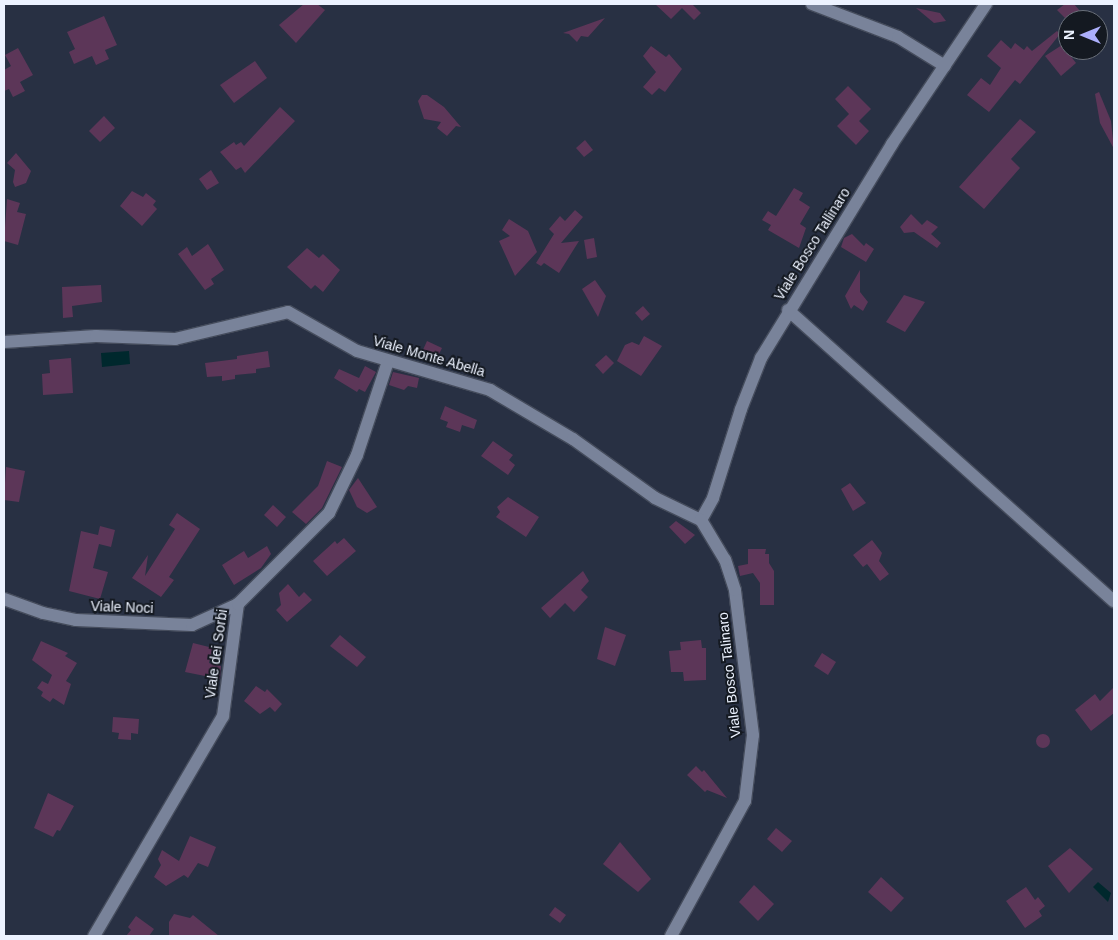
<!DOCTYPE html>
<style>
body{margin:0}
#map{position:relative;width:1118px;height:940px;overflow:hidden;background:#283043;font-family:Helvetica,sans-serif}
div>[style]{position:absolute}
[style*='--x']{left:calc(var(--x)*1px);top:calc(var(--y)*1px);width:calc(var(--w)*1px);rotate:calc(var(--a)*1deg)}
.water>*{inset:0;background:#00282d}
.building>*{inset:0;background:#5c3658}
.round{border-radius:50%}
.roads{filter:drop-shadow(1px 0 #454c5c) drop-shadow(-1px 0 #454c5c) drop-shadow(0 1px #454c5c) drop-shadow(0 -1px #454c5c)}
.minor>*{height:12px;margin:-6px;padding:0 6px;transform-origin:6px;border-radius:6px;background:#79839a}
span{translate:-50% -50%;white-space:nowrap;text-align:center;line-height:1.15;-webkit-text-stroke:4px #141921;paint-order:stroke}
.street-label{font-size:14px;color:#ecf2ff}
.frame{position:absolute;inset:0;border:5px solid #ecf2ff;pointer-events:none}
.north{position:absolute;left:1058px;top:10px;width:50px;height:50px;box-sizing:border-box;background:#141921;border:1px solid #6a707a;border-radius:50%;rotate:270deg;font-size:14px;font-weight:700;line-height:20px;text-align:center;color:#ecf2ff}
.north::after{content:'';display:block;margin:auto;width:18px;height:22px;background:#acaffb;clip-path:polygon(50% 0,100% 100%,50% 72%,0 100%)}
</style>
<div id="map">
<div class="water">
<div style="clip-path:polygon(129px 351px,130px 364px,102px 367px,101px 353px)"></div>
<div style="clip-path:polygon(1098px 882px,1111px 893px,1108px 902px,1093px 887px)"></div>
</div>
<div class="building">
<div style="clip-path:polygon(304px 4px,317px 4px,325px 10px,296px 43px,279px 25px)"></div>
<div style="clip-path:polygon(655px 4px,692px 4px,701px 13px,694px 20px,682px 8px,671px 19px)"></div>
<div style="clip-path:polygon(1065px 4px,1074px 4px,1080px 11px,1068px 21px,1057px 10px)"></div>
<div style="clip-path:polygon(916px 8px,940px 13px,946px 21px,934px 23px)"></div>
<div style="clip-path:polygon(104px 16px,117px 45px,105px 50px,109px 59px,96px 65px,92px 56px,74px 64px,69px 52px,75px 49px,67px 32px)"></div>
<div style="clip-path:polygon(605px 18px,588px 37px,581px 36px,577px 42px,569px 34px,563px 33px)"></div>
<div style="clip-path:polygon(1057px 31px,1060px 34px,1020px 84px,1015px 80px,989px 112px,967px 95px,981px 78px,990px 85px,1001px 68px,987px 56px,1001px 40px,1011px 49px,1015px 43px,1024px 50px,1027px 46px,1032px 51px)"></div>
<div style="clip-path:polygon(1062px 45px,1076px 63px,1061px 76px,1045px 56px)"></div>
<div style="clip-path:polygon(651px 46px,666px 57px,669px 54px,682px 69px,665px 92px,659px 88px,652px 95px,643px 87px,656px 72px,643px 56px)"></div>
<div style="clip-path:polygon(18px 48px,33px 75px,20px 82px,25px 91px,13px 97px,9px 89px,4px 91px,4px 70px,11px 66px,5px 55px)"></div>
<div style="clip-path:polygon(255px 61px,267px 78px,234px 103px,220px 85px)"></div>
<div style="clip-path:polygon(848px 86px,871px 109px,859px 121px,869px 131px,856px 145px,837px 126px,849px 114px,835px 99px)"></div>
<div style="clip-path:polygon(1099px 92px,1111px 121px,1114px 149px,1100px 123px,1095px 94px)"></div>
<div style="clip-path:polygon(422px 95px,427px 95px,444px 107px,461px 127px,456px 126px,447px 136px,437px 128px,441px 122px,424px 119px,418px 101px)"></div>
<div style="clip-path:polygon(280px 107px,295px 121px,245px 173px,241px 167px,236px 170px,220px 152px,234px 142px,236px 145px,241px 142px,244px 146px)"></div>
<div style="clip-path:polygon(104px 116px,115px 128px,100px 142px,89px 131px)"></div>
<div style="clip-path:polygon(1020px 119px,1036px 132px,1011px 159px,1020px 168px,984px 209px,959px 187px)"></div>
<div style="clip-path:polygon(585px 140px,593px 150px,584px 157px,576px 148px)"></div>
<div style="clip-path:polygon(16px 153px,31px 171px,26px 183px,15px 187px,13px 182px,15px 170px,7px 163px)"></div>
<div style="clip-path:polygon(211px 170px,219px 183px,207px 190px,199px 179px)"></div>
<div style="clip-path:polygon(794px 188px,803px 193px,799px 200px,810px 207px,800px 224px,806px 228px,799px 248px,768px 230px,771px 225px,762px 220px,768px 211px,776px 216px)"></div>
<div style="clip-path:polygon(132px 191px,143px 197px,146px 193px,156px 201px,153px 205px,157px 209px,142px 226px,120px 206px)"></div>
<div style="clip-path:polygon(7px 199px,20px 203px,17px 212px,26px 214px,18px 245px,4px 241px)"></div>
<div style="clip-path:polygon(575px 210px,583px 217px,561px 243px,579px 241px,559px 273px,544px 263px,541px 266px,536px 263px,554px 234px,549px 229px,560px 216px,565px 221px)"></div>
<div style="clip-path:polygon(911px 214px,922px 225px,927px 220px,938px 227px,931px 234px,941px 243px,937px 248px,914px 232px,904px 233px,900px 227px)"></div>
<div style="clip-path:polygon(509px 219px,528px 231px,537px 252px,515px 276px,499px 241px,510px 236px,502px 230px)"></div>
<div style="clip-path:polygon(852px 234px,864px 246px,866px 243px,874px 249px,866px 262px,841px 247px,844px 238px)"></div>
<div style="clip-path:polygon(594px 238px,597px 257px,587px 259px,584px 240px)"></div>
<div style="clip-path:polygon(208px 244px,224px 270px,211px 279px,214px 284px,205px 290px,178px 254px,187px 247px,192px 256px)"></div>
<div style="clip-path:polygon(307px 248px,319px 258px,323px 254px,340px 270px,323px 292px,315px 285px,311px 289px,287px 267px)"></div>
<div style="clip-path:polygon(860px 270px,860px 292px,868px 302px,863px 311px,854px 305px,851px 309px,845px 296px)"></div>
<div style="clip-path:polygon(595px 280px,606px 296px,598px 317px,582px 289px)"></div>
<div style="clip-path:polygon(101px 285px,102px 302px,72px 306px,73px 317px,63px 318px,62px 287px)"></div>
<div style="clip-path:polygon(904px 295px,925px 302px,905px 332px,886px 322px)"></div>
<div style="clip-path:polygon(643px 306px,650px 314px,642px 321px,635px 313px)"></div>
<div style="clip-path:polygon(644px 336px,662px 346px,641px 376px,617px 361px,625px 345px,632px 342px,639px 345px)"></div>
<div style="clip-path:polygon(427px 341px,442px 348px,437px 358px,422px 352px)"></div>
<div style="clip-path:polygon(268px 351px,270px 367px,256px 369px,256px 373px,235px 375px,235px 379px,222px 381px,222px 376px,207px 377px,205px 363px,237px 359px,237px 356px)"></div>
<div style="clip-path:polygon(606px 355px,614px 363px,603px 374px,595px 365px)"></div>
<div style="clip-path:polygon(71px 358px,73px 393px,43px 395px,42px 374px,50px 373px,49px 360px)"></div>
<div style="clip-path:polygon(365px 366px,376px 372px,365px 392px,359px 389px,357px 392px,334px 378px,339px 369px,359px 378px)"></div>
<div style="clip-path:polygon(393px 372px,419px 378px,417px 388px,408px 386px,404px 390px,389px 385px)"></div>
<div style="clip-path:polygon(445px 406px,477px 420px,474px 429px,462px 425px,460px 432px,446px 427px,448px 422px,440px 419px)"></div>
<div style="clip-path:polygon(493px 441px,513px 455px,509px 460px,515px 465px,508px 475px,481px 456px)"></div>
<div style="clip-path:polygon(327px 461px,342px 467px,322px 508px,306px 524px,292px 512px,318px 486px)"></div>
<div style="clip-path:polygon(6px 467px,25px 471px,19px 502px,4px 500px)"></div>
<div style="clip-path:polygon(358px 478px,377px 507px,367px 513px,357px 507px,349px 490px)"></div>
<div style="clip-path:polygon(850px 483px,866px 503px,853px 511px,841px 489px)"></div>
<div style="clip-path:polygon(508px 497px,539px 517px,526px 537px,496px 517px,500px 512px,497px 507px)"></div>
<div style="clip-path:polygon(273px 505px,286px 517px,277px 527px,264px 515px)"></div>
<div style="clip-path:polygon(177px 513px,200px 529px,169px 577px,174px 580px,161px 597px,132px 578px,148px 555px,145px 576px,175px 529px,169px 525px)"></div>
<div style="clip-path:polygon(676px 521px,695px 535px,685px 544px,669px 527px)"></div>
<div style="clip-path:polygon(100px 526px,115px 530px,111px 547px,99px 544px,93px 568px,108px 572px,100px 599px,69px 591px,81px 531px,98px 535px)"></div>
<div style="clip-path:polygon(344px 538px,356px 551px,327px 576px,313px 561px,335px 541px,337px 544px)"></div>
<div style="clip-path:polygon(872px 540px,882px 553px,879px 561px,889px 574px,880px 581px,867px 564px,863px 567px,853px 555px)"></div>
<div style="clip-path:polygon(267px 546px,271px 554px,261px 568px,234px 585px,222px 565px,244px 551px,248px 558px)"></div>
<div style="clip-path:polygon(748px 549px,766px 549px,765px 554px,769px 554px,769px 563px,774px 571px,774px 605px,760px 605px,760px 583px,753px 573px,740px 576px,738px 566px,748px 564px)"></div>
<div style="clip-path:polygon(583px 571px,589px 581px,581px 590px,588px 597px,574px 612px,565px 603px,550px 618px,541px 608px)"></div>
<div style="clip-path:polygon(288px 584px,299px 597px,304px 592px,312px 600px,287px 622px,276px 610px,281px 605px,279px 593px)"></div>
<div style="clip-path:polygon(605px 627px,626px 635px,615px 666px,597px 659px)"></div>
<div style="clip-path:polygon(340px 635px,366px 657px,357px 667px,330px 646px)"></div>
<div style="clip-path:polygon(701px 640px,702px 648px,706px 648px,706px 680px,684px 681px,683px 672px,671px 672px,669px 651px,681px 650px,680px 642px)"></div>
<div style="clip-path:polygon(41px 641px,68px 653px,65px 656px,77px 663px,66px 681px,71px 684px,64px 705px,53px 698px,50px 702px,41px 696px,43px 692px,37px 688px,42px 681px,48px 684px,52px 675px,32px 660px)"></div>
<div style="clip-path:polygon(193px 643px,213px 648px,209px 663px,221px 666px,220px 679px,185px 672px)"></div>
<div style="clip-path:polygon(822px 653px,836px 662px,828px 675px,814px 666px)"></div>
<div style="clip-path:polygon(256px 686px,265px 692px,267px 689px,282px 704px,275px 712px,270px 707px,260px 714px,244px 701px)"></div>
<div style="clip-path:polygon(1114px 687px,1114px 713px,1091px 731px,1075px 710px,1095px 694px,1100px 701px)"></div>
<div style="clip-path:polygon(113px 717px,139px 719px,138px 734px,131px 733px,131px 740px,118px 739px,119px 733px,112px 732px)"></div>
<div class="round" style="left:1036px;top:734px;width:14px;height:14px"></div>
<div style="clip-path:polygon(696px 766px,702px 772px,704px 770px,727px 798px,707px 790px,705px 792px,687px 775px)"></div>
<div style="clip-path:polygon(48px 793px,74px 806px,60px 831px,57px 830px,53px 837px,34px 828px)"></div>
<div style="clip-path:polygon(776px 828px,792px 841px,782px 852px,767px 839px)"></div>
<div style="clip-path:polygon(190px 836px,216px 847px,208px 867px,198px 863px,188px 878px,184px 875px,166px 886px,154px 877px,161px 865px,158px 859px,162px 850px,179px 861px)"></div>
<div style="clip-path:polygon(620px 842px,651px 879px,638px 892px,603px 864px)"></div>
<div style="clip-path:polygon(1070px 848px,1093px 869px,1069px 893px,1048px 866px)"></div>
<div style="clip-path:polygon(881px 877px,904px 898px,891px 912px,868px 892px)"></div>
<div style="clip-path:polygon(754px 885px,774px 904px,758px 921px,739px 902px)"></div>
<div style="clip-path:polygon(1026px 887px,1035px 900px,1038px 897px,1045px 906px,1039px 911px,1042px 916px,1025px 928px,1006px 901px)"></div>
<div style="clip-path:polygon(555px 907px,566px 915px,560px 923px,549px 915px)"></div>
<div style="clip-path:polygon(174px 914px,190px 918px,193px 915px,219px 936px,169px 936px,169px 922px)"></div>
<div style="clip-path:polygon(136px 916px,154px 929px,149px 936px,126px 936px,131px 930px,128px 927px)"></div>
</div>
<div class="roads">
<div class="minor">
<div style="--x:812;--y:4;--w:92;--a:21"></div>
<div style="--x:898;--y:37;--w:55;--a:31.7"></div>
<div style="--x:788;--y:310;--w:437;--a:41.8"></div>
<div style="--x:4;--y:342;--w:92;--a:-3.7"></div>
<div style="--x:96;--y:336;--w:79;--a:2.2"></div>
<div style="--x:175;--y:339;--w:116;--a:-13.4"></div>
<div style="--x:288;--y:312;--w:79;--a:29.5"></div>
<div style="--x:357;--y:351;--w:139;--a:16.3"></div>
<div style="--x:490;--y:390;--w:96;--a:30.6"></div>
<div style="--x:573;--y:439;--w:101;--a:35.7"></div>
<div style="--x:655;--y:498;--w:51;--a:25.6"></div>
<div style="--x:701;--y:520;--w:25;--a:-61"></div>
<div style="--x:713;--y:498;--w:93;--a:-72.5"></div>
<div style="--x:741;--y:409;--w:55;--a:-68.6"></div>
<div style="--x:761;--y:358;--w:251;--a:-58.5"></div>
<div style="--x:892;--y:144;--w:169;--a:-56.1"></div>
<div style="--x:4;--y:599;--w:41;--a:19.7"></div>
<div style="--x:43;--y:613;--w:34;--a:12"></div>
<div style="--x:76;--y:620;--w:116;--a:2.5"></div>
<div style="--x:192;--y:625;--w:51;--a:-24.5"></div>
<div style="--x:94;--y:936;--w:255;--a:-59.6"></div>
<div style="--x:223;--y:716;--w:113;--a:-82.4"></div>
<div style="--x:238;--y:604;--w:129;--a:-45"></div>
<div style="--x:329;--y:513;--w:64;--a:-64.2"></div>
<div style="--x:357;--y:455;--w:99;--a:-71.7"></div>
<div style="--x:671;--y:936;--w:154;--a:-61.3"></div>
<div style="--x:745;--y:801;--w:66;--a:-83.1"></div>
<div style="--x:753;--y:735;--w:146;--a:-97.1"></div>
<div style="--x:735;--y:590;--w:32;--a:-108"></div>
<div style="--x:725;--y:560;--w:47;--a:-121"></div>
</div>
</div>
<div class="street-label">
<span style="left:812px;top:244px;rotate:-58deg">Viale Bosco Tallinaro</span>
<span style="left:429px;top:356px;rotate:16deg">Viale Monte Abella</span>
<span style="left:122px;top:607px;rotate:2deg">Viale Noci</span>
<span style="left:216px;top:654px;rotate:-82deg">Viale dei Sorbi</span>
<span style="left:729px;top:675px;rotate:-96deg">Viale Bosco Talinaro</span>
</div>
<div class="frame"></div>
<div class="north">N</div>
</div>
